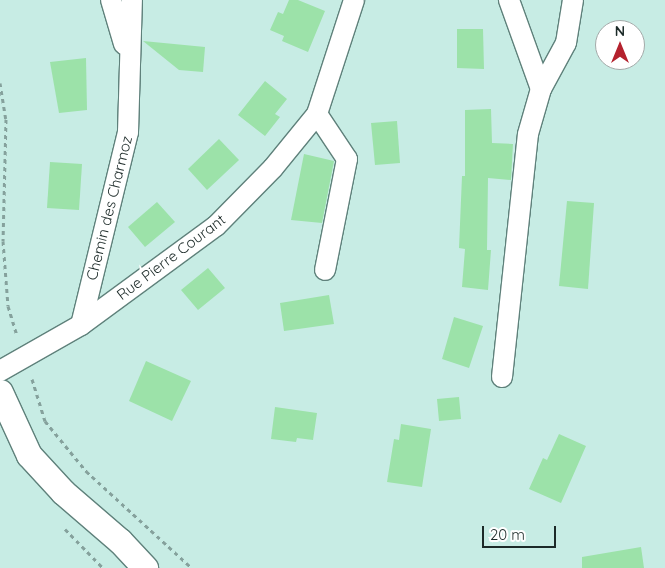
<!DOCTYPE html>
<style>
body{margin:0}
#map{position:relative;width:665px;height:568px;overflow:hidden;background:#c7ece4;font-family:Quicksand,sans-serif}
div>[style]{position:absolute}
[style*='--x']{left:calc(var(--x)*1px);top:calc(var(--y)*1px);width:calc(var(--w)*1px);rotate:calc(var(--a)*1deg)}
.building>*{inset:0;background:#9ce2a9}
.path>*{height:3px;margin-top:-1.5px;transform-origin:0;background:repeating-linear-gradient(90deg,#85a19c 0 4px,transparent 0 8px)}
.roads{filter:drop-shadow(1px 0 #5f817b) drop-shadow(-1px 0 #5f817b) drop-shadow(0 1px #5f817b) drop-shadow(0 -1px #5f817b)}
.minor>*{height:20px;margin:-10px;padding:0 10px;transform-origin:10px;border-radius:10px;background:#fff}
.tertiary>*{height:25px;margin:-12.5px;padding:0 12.5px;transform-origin:12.5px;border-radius:12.5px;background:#fff}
span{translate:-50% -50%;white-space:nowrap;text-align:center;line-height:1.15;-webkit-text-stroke:5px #fff;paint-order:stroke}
.street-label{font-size:15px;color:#1c2a28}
.north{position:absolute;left:595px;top:20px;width:50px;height:50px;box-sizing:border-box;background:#fff;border:1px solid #a4aaa9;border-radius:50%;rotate:0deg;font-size:14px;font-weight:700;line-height:20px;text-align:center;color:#1c2a28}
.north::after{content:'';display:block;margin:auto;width:18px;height:22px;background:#b4222e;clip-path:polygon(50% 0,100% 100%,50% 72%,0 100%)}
.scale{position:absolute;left:482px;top:526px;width:74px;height:22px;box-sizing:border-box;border:2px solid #1c2a28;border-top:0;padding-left:6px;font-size:15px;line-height:18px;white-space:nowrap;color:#1c2a28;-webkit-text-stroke:4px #fff;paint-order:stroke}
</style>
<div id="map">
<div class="building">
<div style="clip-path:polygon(289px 0,298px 0,325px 11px,308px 52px,282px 41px,284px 36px,270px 30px,278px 12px,283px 14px)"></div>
<div style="clip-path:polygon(457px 29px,483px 29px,484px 69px,457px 68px)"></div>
<div style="clip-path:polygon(143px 41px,205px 47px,203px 72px,179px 70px)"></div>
<div style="clip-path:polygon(86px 58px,87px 110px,59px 113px,50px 62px)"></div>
<div style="clip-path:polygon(265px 81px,287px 99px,275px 114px,280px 117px,265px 136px,238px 115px)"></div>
<div style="clip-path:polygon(491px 109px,492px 143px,513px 144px,511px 180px,488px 178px,487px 250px,491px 250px,488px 290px,462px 287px,465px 249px,459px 248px,462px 176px,465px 176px,465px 110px)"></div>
<div style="clip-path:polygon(397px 121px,400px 163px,375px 165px,371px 123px)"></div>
<div style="clip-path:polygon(219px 139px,239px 160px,207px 190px,188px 169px)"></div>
<div style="clip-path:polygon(304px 154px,334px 161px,322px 223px,291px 220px)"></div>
<div style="clip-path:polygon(50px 162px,82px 164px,79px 210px,47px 208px)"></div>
<div style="clip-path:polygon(567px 201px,594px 203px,588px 289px,559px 286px)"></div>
<div style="clip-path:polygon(157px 202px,175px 222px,145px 247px,128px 227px)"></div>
<div style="clip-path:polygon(208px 268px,225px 288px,198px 310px,181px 290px)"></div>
<div style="clip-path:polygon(329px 295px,334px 324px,284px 331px,280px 303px)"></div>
<div style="clip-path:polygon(454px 317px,483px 326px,469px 368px,442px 359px)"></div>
<div style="clip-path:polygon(146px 361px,191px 381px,172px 421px,129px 401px)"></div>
<div style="clip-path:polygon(459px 397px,461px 419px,439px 421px,437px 399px)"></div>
<div style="clip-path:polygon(275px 407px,317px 413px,313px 440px,297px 438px,296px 442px,271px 439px)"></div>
<div style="clip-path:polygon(401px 424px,431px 429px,422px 487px,387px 482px,394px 439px,399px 440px)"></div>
<div style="clip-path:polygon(559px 434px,586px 446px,561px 503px,529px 489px,543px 458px,547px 460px)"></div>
<div style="clip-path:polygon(641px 547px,644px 568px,582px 568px,582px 557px)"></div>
</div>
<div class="path">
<div style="--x:0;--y:83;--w:36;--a:81"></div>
<div style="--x:6;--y:119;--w:122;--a:91.4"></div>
<div style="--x:3;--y:241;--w:65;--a:85.6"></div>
<div style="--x:8;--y:306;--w:30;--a:73"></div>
<div style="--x:32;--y:379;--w:44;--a:72.8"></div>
<div style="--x:45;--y:421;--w:65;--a:50.6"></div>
<div style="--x:86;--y:471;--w:144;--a:42.5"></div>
<div style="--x:65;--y:529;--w:54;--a:45.7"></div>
</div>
<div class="roads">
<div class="minor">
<div style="--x:111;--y:0;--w:46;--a:73.5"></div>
<div style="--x:541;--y:89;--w:52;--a:-61.5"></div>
<div style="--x:566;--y:43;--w:44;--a:-80.8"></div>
<div style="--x:317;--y:114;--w:54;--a:56.3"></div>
<div style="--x:347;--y:159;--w:113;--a:101.2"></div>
<div style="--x:81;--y:325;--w:199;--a:-76.3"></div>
<div style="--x:128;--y:132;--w:132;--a:-88.3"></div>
<div style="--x:0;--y:371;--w:93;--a:-29.6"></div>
<div style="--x:81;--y:325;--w:167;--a:-36.3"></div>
<div style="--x:216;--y:226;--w:81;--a:-45.5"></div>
<div style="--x:273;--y:168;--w:70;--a:-50.8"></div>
<div style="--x:317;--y:114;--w:120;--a:-72"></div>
<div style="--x:502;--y:377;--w:244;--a:-83.9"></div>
<div style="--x:528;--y:134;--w:47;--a:-73.9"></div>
<div style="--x:541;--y:89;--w:95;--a:-109.8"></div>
</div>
<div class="tertiary">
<div style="--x:0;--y:392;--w:69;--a:65.3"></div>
<div style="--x:29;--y:455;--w:50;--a:47.4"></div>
<div style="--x:63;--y:492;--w:75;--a:40.7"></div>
<div style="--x:120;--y:541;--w:37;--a:47"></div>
</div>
</div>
<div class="street-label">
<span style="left:109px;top:208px;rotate:-76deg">Chemin des Charmoz</span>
<span style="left:171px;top:257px;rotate:-37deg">Rue Pierre Courant</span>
</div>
<div class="north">N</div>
<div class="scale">20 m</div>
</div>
